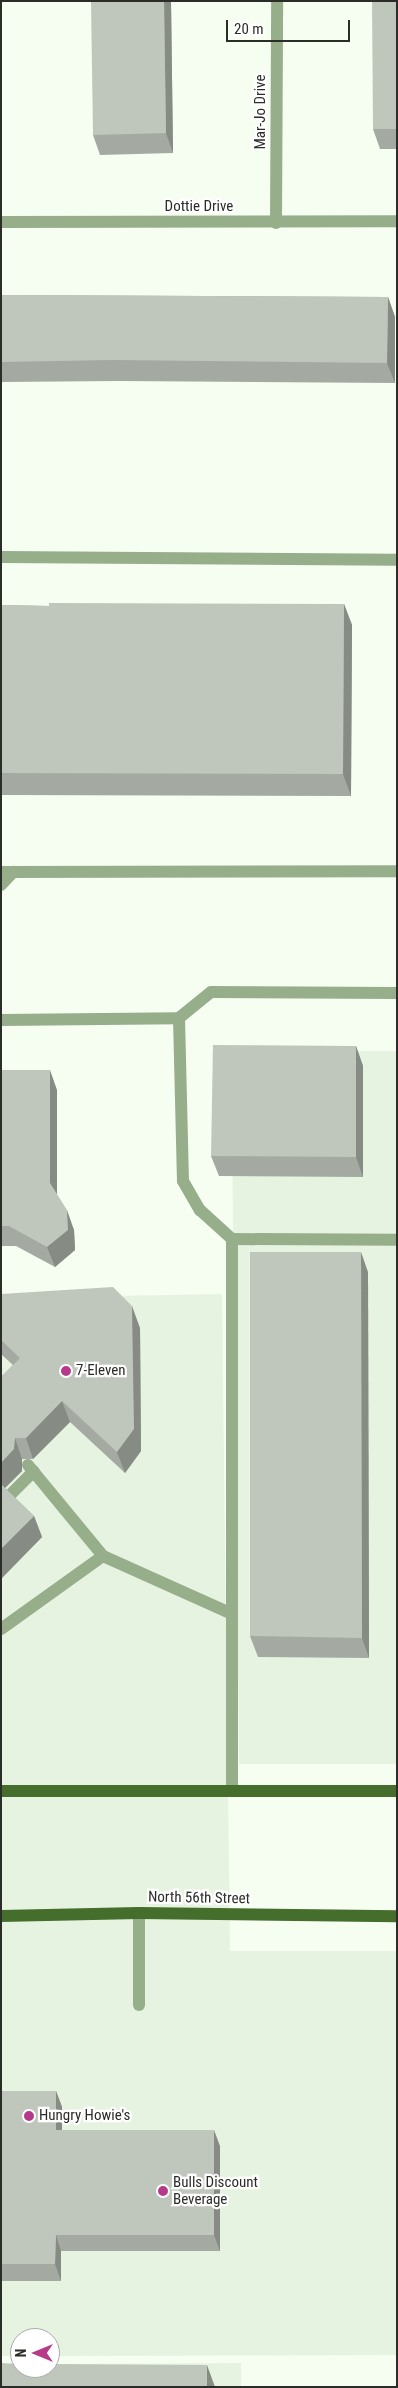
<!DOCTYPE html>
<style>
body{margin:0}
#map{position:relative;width:398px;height:2388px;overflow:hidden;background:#f6fef2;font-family:"Roboto Condensed",sans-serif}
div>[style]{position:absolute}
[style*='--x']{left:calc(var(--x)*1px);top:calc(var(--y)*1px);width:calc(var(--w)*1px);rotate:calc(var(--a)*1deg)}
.built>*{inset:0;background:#e7f3e1}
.minor>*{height:12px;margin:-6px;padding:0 6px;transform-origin:6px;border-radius:6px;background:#97ae8b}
.major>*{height:12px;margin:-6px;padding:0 6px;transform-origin:6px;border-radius:6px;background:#456d2c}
.wall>*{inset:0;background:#a4aaa1}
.shaded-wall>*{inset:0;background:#868b83}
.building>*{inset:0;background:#bfc6bb}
.dots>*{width:14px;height:14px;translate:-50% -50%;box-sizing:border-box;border:2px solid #fff;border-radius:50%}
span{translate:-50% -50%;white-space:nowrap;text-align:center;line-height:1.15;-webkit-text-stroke:4.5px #fff;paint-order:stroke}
.street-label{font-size:15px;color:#2b2d29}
.poi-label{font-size:15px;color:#2b2d29}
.left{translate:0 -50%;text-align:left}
.frame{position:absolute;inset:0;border:2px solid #2b2d29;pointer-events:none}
.north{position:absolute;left:10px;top:2328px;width:50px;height:50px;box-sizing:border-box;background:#fff;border:1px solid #aaaba9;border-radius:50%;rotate:270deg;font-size:14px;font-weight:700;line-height:20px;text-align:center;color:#2b2d29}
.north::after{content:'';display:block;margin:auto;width:18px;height:22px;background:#b63a8a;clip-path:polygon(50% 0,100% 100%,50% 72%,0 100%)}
.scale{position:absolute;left:226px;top:20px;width:124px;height:22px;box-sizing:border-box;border:2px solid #2b2d29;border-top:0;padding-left:6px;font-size:15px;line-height:18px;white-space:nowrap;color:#2b2d29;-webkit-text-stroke:4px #fff;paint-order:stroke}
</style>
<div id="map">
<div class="built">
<div style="clip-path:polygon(231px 1051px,397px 1051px,397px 1764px,239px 1764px)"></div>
<div style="clip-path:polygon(222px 1294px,230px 1951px,397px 1951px,397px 2355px,50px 2356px,50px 2338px,20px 2338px,20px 2356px,1px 2356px,1px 1298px)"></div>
<div style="clip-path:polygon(241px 2363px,241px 2387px,1px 2387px,1px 2364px,20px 2368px,50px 2368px,50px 2364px)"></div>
</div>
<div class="minor">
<div style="--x:1;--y:222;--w:396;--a:-0.1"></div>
<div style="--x:276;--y:223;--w:222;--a:-89.7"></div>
<div style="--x:1;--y:557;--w:396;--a:0.4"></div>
<div style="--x:1;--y:872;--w:396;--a:-0.1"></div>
<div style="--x:1;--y:885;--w:18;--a:-47"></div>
<div style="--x:179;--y:1018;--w:163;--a:88.6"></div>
<div style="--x:183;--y:1181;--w:34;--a:60"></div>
<div style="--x:200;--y:1210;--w:43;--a:42.2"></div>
<div style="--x:1;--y:1020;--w:178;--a:-0.6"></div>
<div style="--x:179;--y:1018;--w:41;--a:-39.1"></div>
<div style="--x:211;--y:992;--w:186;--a:0.3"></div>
<div style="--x:28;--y:1465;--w:118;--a:50.5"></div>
<div style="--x:103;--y:1556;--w:141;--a:24.2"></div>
<div style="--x:4;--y:1501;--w:42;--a:-45"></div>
<div style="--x:1;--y:1629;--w:125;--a:-35.6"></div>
<div style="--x:232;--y:1791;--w:552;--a:-90"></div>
<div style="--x:232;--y:1239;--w:165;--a:0.3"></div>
<div style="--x:139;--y:1913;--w:92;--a:90"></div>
</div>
<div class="major">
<div style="--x:1;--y:1791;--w:396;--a:0"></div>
<div style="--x:1;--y:1916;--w:138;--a:-1.2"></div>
<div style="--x:139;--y:1913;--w:258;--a:0.7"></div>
</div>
<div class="wall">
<div style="clip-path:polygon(171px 1px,173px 153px,100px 155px,93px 135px)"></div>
<div style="clip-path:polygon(397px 1px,397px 149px,380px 149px,373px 129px)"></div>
<div style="clip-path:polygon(1px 295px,388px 297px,395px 317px,395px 383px,119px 381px,1px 382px)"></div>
<div style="clip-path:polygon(344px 604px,352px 625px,351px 796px,1px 795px,1px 605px,49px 606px)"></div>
<div style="clip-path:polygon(356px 1046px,363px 1066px,363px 1177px,219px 1176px,211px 1156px)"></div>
<div style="clip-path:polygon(1px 1070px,57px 1090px,57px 1195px,74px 1230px,75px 1250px,55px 1267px,16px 1246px,1px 1246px)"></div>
<div style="clip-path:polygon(368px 1272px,369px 1658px,258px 1657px,250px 1636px)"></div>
<div style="clip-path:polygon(1px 1294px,140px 1328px,141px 1451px,125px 1473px,70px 1422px,33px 1459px,22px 1459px,22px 1471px,5px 1488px,34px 1516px,42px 1537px,1px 1579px,1px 1377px,13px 1365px,1px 1354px)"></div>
<div style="clip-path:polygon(1px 2091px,56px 2091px,62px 2107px,62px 2130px,220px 2146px,220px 2251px,61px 2251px,61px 2281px,1px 2281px)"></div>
</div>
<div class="shaded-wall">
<div style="clip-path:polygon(164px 1px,171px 1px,173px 153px,166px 133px)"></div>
<div style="clip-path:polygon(388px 297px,395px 317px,395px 383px,387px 363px)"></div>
<div style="clip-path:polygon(344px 604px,352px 625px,351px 796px,343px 774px)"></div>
<div style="clip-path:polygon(356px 1046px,363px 1066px,363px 1177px,356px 1157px)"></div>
<div style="clip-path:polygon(50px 1070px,57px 1090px,57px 1203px,50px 1183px)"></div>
<div style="clip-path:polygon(67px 1210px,74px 1230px,75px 1250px,55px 1267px,47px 1247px)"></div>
<div style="clip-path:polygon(361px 1252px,368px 1272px,369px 1658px,362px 1638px)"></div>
<div style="clip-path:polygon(132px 1306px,140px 1328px,141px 1451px,125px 1473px,117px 1452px)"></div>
<div style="clip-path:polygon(62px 1401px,70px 1422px,33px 1459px,26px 1438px)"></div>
<div style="clip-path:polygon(15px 1438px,22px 1459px,22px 1471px,1px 1492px,1px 1463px)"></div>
<div style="clip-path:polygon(34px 1516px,42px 1537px,1px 1579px,1px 1549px)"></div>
<div style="clip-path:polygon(56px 2091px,62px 2107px,62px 2146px,56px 2130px)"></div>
<div style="clip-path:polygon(214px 2130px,220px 2146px,220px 2251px,214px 2235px)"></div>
<div style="clip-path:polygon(56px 2235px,61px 2251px,61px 2281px,55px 2264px)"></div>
<div style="clip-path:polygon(207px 2365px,215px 2387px,207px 2387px)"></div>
</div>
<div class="building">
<div style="clip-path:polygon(96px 1px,164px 1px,166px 133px,93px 135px,91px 2px)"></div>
<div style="clip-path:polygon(372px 1px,397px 1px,397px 129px,373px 129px)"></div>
<div style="clip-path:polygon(1px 295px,388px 297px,387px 363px,112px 360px,1px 362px)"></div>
<div style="clip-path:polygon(49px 603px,344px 604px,343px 774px,1px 773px,1px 605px,49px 606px)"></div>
<div style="clip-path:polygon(213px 1045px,356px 1046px,356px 1157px,211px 1156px)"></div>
<div style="clip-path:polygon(1px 1070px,50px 1070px,50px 1183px,67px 1210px,68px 1230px,47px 1247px,9px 1226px,1px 1226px)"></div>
<div style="clip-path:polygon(250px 1252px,361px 1252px,362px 1638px,250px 1636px)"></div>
<div style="clip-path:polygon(113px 1287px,132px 1306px,134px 1429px,117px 1452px,62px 1401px,26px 1438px,15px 1438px,14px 1449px,1px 1463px,1px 1377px,20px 1358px,1px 1340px,1px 1294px)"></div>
<div style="clip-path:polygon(1px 1485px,2px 1485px,34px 1516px,1px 1549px)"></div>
<div style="clip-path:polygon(1px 2091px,56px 2091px,56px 2130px,214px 2130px,214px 2235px,56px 2235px,55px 2264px,1px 2264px)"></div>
<div style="clip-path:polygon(1px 2363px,20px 2364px,20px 2368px,50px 2368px,50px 2364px,207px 2365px,207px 2387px,1px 2387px)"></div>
</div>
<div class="dots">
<div style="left:66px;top:1371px;background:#b63a8a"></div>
<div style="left:29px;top:2116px;background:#b63a8a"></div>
<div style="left:163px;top:2191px;background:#b63a8a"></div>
</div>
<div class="street-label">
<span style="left:261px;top:112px;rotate:-90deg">Mar-Jo Drive</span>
<span style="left:199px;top:207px">Dottie Drive</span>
<span style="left:199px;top:1898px;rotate:1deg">North 56th Street</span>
</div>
<div class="poi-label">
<span class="left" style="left:76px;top:1371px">7-Eleven</span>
<span class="left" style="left:39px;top:2116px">Hungry Howie's</span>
<span class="left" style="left:173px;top:2191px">Bulls Discount<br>Beverage</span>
</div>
<div class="frame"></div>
<div class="north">N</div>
<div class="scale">20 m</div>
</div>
